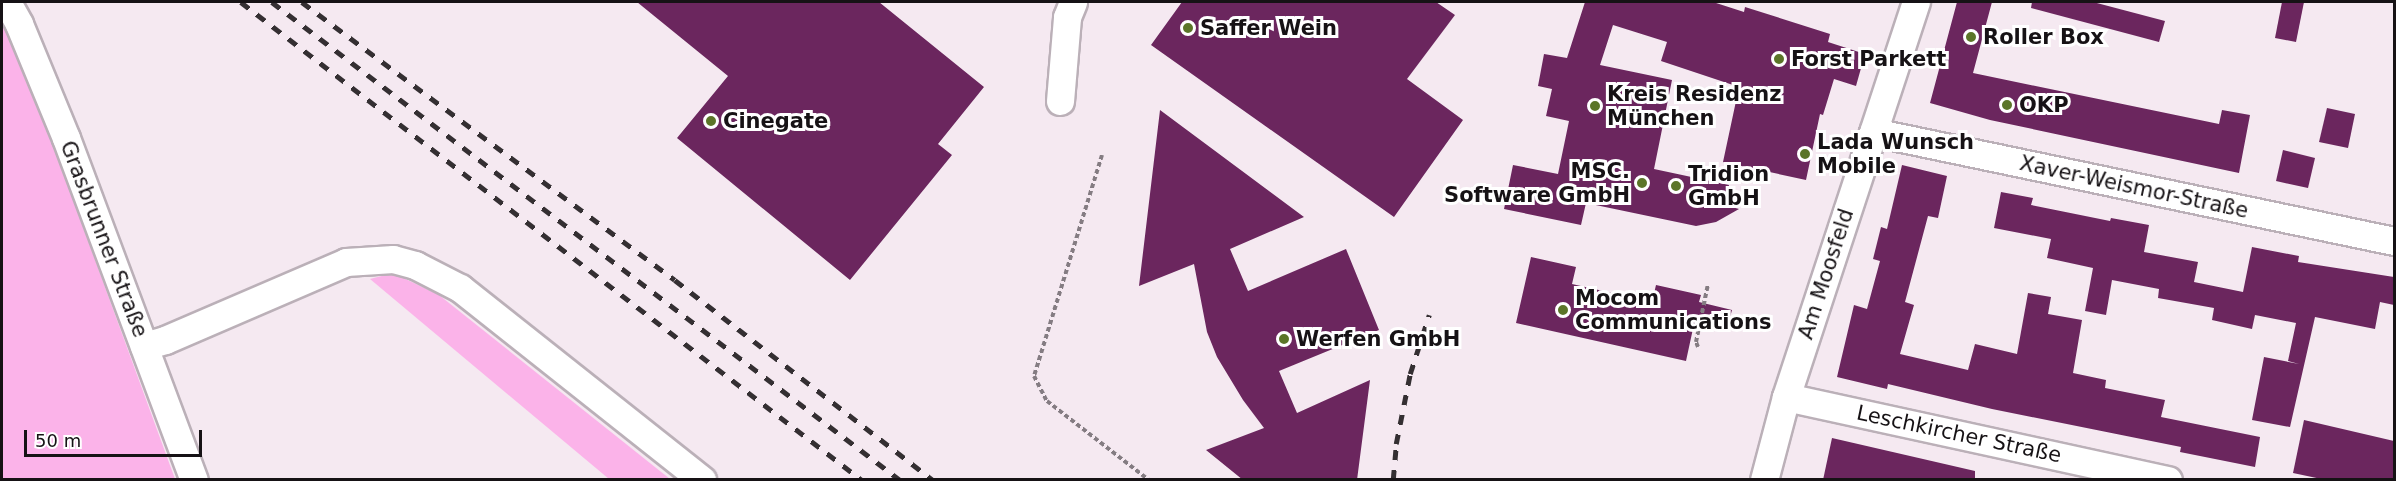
<!DOCTYPE html>
<meta charset="utf-8">
<style>
body{margin:0}
#map{position:relative;width:2396px;height:481px;overflow:hidden;background:#f5e9f1;font-family:"DejaVu Sans",sans-serif}
div>[style]{position:absolute}
[style*='--x']{left:calc(var(--x)*1px);top:calc(var(--y)*1px);width:calc(var(--w)*1px);rotate:calc(var(--a)*1deg)}
.green>*{inset:0;background:#fbb3e9}
.building>*{inset:0;background:#6b265e}
.path>*{height:4px;margin-top:-2px;transform-origin:0;background:repeating-linear-gradient(90deg,#847c82 0 4.5px,transparent 0 7.5px)}
.roads{filter:drop-shadow(2px 0 #bbb0b8) drop-shadow(-2px 0 #bbb0b8) drop-shadow(0 2px #bbb0b8) drop-shadow(0 -2px #bbb0b8)}
.minor>*{height:27px;margin:-13.5px;padding:0 13.5px;transform-origin:13.5px;border-radius:13.5px;background:#fff}
.rail>*{height:4.5px;margin-top:-2.25px;transform-origin:0;background:repeating-linear-gradient(90deg,#342f32 0 10px,transparent 0 20px)}
.dots>*{width:16px;height:16px;translate:-50% -50%;box-sizing:border-box;border:3px solid #fff;border-radius:50%}
span{translate:-50% -50%;white-space:nowrap;text-align:center;line-height:1.15;-webkit-text-stroke:6px #fff;paint-order:stroke}
.poi-label{font-size:21px;color:#161215;font-weight:700}
.left{translate:0 -50%;text-align:left}
.right{translate:-100% -50%;text-align:right}
.street-label{font-size:21px;color:#161215}
.frame{position:absolute;inset:0;border:3px solid #161215;pointer-events:none}
.scale{position:absolute;left:24px;top:430px;width:178px;height:27px;box-sizing:border-box;border:3px solid #161215;border-top:0;padding-left:8px;font-size:18px;line-height:21px;white-space:nowrap;color:#161215;-webkit-text-stroke:4px #fff;paint-order:stroke}
</style>
<div id="map">
<div class="green">
<div style="clip-path:polygon(2px 19px,24px 65px,175px 479px,2px 479px)"></div>
<div style="clip-path:polygon(393px 273px,439px 295px,670px 479px,609px 479px,370px 279px)"></div>
</div>
<div class="building">
<div style="clip-path:polygon(637px 2px,879px 2px,984px 87px,938px 144px,952px 155px,850px 280px,677px 138px,728px 76px)"></div>
<div style="clip-path:polygon(1182px 2px,1436px 2px,1455px 15px,1407px 79px,1463px 120px,1394px 217px,1151px 45px)"></div>
<div style="clip-path:polygon(1585px 2px,1713px 2px,1744px 12px,1745px 7px,1830px 34px,1828px 42px,1865px 54px,1856px 86px,1834px 79px,1823px 115px,1820px 114px,1806px 180px,1723px 162px,1739px 87px,1661px 61px,1667px 42px,1613px 25px,1600px 65px,1672px 80px,1654px 169px,1729px 185px,1725px 205px,1739px 209px,1716px 222px,1696px 226px,1586px 203px,1581px 225px,1504px 209px,1513px 165px,1558px 174px,1569px 121px,1546px 116px,1552px 89px,1538px 86px,1544px 54px,1567px 58px)"></div>
<div style="clip-path:polygon(1957px 2px,1992px 2px,1973px 73px,2219px 124px,2222px 110px,2250px 115px,2239px 173px,1990px 120px,1930px 103px)"></div>
<div style="clip-path:polygon(2032px 2px,2093px 2px,2165px 21px,2159px 42px,2031px 8px)"></div>
<div style="clip-path:polygon(2282px 2px,2304px 2px,2296px 42px,2275px 38px)"></div>
<div style="clip-path:polygon(2327px 108px,2355px 114px,2348px 148px,2319px 142px)"></div>
<div style="clip-path:polygon(1160px 110px,1304px 217px,1230px 249px,1248px 291px,1346px 249px,1379px 330px,1279px 371px,1297px 413px,1370px 380px,1357px 480px,1243px 480px,1206px 450px,1264px 428px,1243px 400px,1217px 357px,1207px 332px,1194px 264px,1139px 286px)"></div>
<div style="clip-path:polygon(2283px 150px,2315px 158px,2308px 188px,2276px 181px)"></div>
<div style="clip-path:polygon(1902px 165px,1947px 176px,1938px 218px,1928px 216px,1905px 302px,1914px 305px,1900px 354px,1968px 370px,1975px 344px,2017px 354px,2028px 293px,2051px 297px,2048px 314px,2082px 320px,2073px 373px,2106px 380px,2105px 388px,2165px 400px,2161px 417px,2260px 437px,2255px 467px,2180px 452px,2181px 447px,1992px 409px,1888px 384px,1887px 389px,1837px 377px,1854px 305px,1867px 309px,1880px 261px,1873px 259px,1881px 227px,1887px 229px)"></div>
<div style="clip-path:polygon(2001px 192px,2033px 198px,2031px 205px,2110px 221px,2111px 218px,2149px 225px,2144px 252px,2198px 262px,2194px 282px,2243px 292px,2252px 247px,2299px 256px,2298px 262px,2394px 277px,2394px 305px,2380px 302px,2375px 329px,2315px 317px,2290px 427px,2252px 420px,2264px 357px,2299px 364px,2288px 361px,2296px 323px,2255px 315px,2252px 329px,2212px 320px,2214px 308px,2158px 298px,2159px 289px,2112px 280px,2106px 315px,2085px 311px,2093px 268px,2047px 258px,2051px 239px,1994px 228px)"></div>
<div style="clip-path:polygon(1531px 257px,1576px 267px,1572px 284px,1652px 302px,1656px 285px,1701px 295px,1699px 302px,1732px 310px,1726px 332px,1694px 324px,1686px 361px,1516px 323px)"></div>
<div style="clip-path:polygon(2304px 420px,2394px 441px,2394px 480px,2326px 480px,2293px 473px)"></div>
<div style="clip-path:polygon(1832px 438px,1975px 471px,1975px 480px,1823px 480px)"></div>
</div>
<div class="path">
<div style="--x:1102;--y:155;--w:231;--a:107.1"></div>
<div style="--x:1034;--y:376;--w:28;--a:63"></div>
<div style="--x:1047;--y:401;--w:129;--a:37.8"></div>
<div style="--x:1698;--y:347;--w:5;--a:-112"></div>
<div style="--x:1696;--y:342;--w:59;--a:-78.3"></div>
</div>
<div class="roads">
<div class="minor">
<div style="--x:7;--y:2;--w:25;--a:61"></div>
<div style="--x:19;--y:24;--w:123;--a:67.6"></div>
<div style="--x:66;--y:138;--w:365;--a:69.5"></div>
<div style="--x:1060;--y:101;--w:84;--a:-85.2"></div>
<div style="--x:1067;--y:17;--w:16;--a:-68"></div>
<div style="--x:1873;--y:132;--w:532;--a:11.82"></div>
<div style="--x:144;--y:346;--w:22;--a:-16"></div>
<div style="--x:165;--y:340;--w:197;--a:-23.3"></div>
<div style="--x:346;--y:262;--w:47;--a:-3.7"></div>
<div style="--x:393;--y:259;--w:23;--a:15"></div>
<div style="--x:415;--y:265;--w:51;--a:27.1"></div>
<div style="--x:460;--y:288;--w:309;--a:38.4"></div>
<div style="--x:1786;--y:397;--w:391;--a:12.3"></div>
<div style="--x:1764;--y:480;--w:86;--a:-75.2"></div>
<div style="--x:1786;--y:397;--w:416;--a:-71.8"></div>
</div>
</div>
<div class="rail">
<div style="--x:241;--y:2;--w:784;--a:37.59"></div>
<div style="--x:272;--y:2;--w:789;--a:37.28"></div>
<div style="--x:302;--y:2;--w:465;--a:36.7"></div>
<div style="--x:675;--y:280;--w:326;--a:37.8"></div>
<div style="--x:1393;--y:480;--w:36;--a:-85"></div>
<div style="--x:1396;--y:444;--w:71;--a:-78.7"></div>
<div style="--x:1410;--y:374;--w:62;--a:-72.1"></div>
</div>
<div class="dots">
<div style="left:1188px;top:28px;background:#5b7528"></div>
<div style="left:1971px;top:37px;background:#5b7528"></div>
<div style="left:1779px;top:59px;background:#5b7528"></div>
<div style="left:2007px;top:105px;background:#5b7528"></div>
<div style="left:1595px;top:106px;background:#5b7528"></div>
<div style="left:711px;top:121px;background:#5b7528"></div>
<div style="left:1805px;top:154px;background:#5b7528"></div>
<div style="left:1642px;top:183px;background:#5b7528"></div>
<div style="left:1676px;top:186px;background:#5b7528"></div>
<div style="left:1563px;top:310px;background:#5b7528"></div>
<div style="left:1284px;top:339px;background:#5b7528"></div>
</div>
<div class="poi-label">
<span class="left" style="left:1200px;top:28px">Saffer Wein</span>
<span class="left" style="left:1983px;top:37px">Roller Box</span>
<span class="left" style="left:1791px;top:59px">Forst Parkett</span>
<span class="left" style="left:1607px;top:106px">Kreis Residenz<br>München</span>
<span class="left" style="left:2019px;top:105px">OKP</span>
<span class="left" style="left:723px;top:121px">Cinegate</span>
<span class="left" style="left:1817px;top:154px">Lada Wunsch<br>Mobile</span>
<span class="right" style="left:1630px;top:183px">MSC.<br>Software GmbH</span>
<span class="left" style="left:1688px;top:186px">Tridion<br>GmbH</span>
<span class="left" style="left:1575px;top:310px">Mocom<br>Communications</span>
<span class="left" style="left:1296px;top:339px">Werfen GmbH</span>
</div>
<div class="street-label">
<span style="left:2134px;top:187px;rotate:12deg">Xaver-Weismor-Straße</span>
<span style="left:104px;top:239px;rotate:69deg">Grasbrunner Straße</span>
<span style="left:1826px;top:274px;rotate:-72deg">Am Moosfeld</span>
<span style="left:1959px;top:434px;rotate:12deg">Leschkircher Straße</span>
</div>
<div class="frame"></div>
<div class="scale">50 m</div>
</div>
